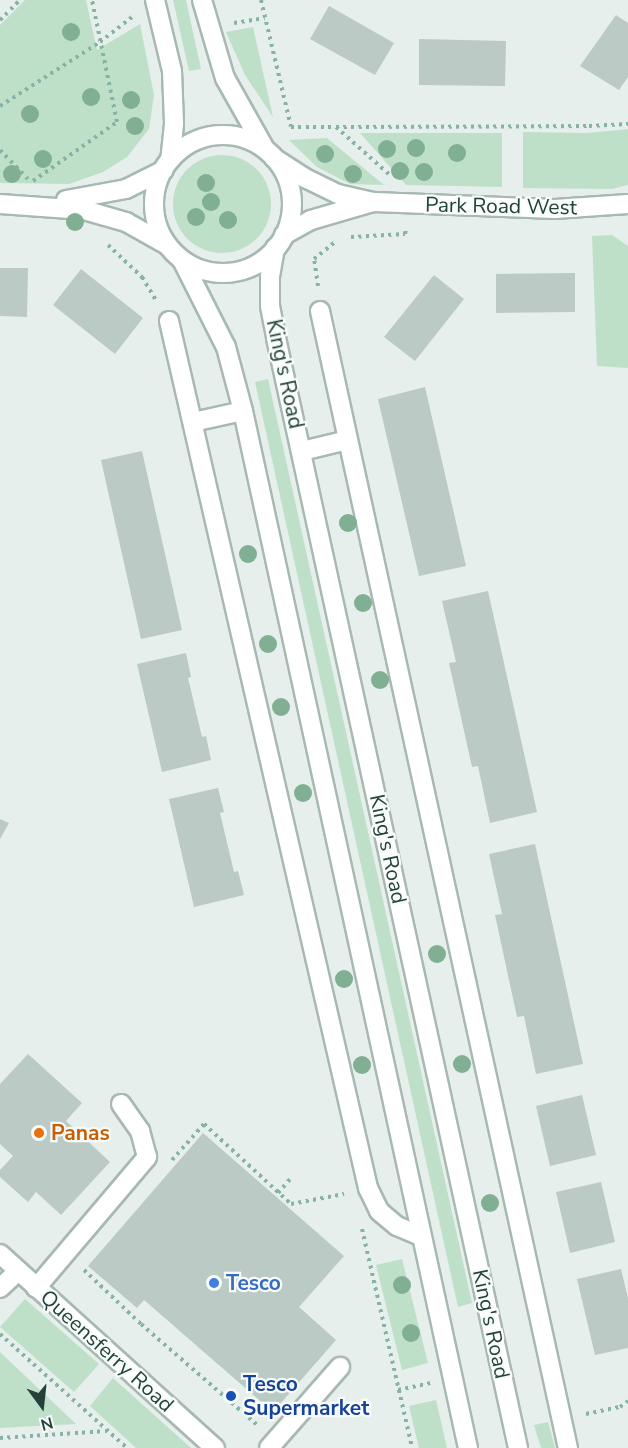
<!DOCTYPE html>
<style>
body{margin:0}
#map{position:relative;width:628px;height:1448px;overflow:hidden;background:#e6efeb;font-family:"Nunito Sans",sans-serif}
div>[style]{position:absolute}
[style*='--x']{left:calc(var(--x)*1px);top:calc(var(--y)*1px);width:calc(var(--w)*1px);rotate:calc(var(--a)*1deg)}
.green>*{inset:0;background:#bfe0c8}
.round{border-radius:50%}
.building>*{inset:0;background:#bbcac4}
.path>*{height:4px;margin-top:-2px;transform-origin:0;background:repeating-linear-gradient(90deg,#86b3a5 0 3px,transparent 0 7.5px)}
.roads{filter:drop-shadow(2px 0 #a8b8b2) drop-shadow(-2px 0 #a8b8b2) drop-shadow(0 2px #a8b8b2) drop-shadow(0 -2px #a8b8b2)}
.service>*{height:18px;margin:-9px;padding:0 9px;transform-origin:9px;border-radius:9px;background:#fff}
.minor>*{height:18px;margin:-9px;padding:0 9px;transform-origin:9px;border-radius:9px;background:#fff}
.tertiary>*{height:18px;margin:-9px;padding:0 9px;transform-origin:9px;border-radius:9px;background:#fff}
.secondary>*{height:18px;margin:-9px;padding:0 9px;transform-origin:9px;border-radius:9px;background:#fff}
.secondary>.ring{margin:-9px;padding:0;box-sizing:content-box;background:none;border:18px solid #fff;border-radius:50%}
.trees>*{width:18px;height:18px;margin:-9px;border-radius:50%;background:#80af93}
.dots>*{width:16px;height:16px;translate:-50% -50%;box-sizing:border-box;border:3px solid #f7fbf9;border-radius:50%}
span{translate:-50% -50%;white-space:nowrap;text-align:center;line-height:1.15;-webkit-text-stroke:4.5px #f7fbf9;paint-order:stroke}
.street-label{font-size:21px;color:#24423a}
.food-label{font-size:21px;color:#c56008;font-weight:700}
.left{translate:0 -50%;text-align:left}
.shop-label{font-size:21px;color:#366cbe;font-weight:700}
.transit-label{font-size:21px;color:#164399;font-weight:700}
.north{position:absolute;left:12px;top:1376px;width:60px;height:60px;-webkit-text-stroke:4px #f7fbf9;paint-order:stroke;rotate:165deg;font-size:16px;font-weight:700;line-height:24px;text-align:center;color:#24423a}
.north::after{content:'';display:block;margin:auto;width:21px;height:27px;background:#24423a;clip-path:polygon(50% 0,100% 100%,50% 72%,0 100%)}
</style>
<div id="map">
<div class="green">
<div style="clip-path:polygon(25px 0,86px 0,97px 50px,140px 24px,154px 95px,149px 129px,127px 157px,103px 172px,69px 184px,0 183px,0 25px)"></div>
<div style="clip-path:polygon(173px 0,186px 0,201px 69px,189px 71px)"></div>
<div style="clip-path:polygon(253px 27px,273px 117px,245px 75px,226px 32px)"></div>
<div style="clip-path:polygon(628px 129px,628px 185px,612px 189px,523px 188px,523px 132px,587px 133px)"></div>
<div style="clip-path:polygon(360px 133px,502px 133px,502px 187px,406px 185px)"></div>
<div style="clip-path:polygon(327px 138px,384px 185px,350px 184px,317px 167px,289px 140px)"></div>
<div class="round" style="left:173px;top:155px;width:98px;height:98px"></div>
<div style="clip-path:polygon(612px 235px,628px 246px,628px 368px,597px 366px,592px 236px)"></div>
<div style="clip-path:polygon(268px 379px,472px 1303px,458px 1307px,255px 382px)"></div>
<div style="clip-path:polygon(402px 1259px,428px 1363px,402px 1370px,376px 1265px)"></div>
<div style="clip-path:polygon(25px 1299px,99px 1364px,74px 1392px,0 1327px)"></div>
<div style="clip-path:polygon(0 1352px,76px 1424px,0 1428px)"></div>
<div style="clip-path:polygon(113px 1378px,191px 1448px,136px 1448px,90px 1406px)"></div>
<div style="clip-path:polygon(436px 1400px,447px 1448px,419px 1448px,409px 1406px)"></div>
<div style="clip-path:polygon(548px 1422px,555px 1448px,541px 1448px,534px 1425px)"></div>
</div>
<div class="building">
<div style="clip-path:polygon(329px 6px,394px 43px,375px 75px,310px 39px)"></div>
<div style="clip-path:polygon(616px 15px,628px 23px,628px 77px,619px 90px,580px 66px)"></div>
<div style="clip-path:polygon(419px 39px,506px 41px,505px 86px,419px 85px)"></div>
<div style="clip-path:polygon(0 268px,28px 268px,27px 317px,0 316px)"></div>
<div style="clip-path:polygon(81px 269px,143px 318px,115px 354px,53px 305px)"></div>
<div style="clip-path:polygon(575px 273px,575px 312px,496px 313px,496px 274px)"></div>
<div style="clip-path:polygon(434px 275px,464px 299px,415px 361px,384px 337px)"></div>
<div style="clip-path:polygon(425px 387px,466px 566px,419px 576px,378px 399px)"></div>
<div style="clip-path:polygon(142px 451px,182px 630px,141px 639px,101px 460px)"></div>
<div style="clip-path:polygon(488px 591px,537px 812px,490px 823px,478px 766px,472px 767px,449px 663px,456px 662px,442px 601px)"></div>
<div style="clip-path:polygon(186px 653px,191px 677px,188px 678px,202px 737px,206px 736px,211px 760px,162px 772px,137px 664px)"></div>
<div style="clip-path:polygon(218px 788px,224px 812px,220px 813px,234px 872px,238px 871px,244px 895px,194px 907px,169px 799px)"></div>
<div style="clip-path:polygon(0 819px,9px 823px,0 839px)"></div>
<div style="clip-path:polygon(535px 844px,583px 1064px,536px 1074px,524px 1016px,517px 1017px,495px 915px,502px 914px,489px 854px)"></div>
<div style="clip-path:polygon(28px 1054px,82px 1103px,66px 1121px,110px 1162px,61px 1215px,36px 1192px,28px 1202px,0 1177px,0 1170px,13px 1156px,0 1144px,0 1084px)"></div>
<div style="clip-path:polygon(582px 1095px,596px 1155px,550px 1166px,536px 1106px)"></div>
<div style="clip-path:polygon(203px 1133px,344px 1256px,299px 1307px,336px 1340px,273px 1412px,144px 1300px,137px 1308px,88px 1266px)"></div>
<div style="clip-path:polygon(601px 1182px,615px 1242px,570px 1253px,556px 1192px)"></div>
<div style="clip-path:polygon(621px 1269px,628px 1298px,628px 1348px,595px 1355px,577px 1279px)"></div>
</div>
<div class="path">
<div style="--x:261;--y:0;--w:130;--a:76.7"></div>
<div style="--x:291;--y:127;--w:45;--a:0"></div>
<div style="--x:336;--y:127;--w:74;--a:41.7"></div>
<div style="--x:0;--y:20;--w:28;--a:-45"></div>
<div style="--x:234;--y:23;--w:31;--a:-9"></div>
<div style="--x:0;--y:106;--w:119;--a:-32.6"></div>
<div style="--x:100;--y:42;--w:41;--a:-38"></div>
<div style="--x:336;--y:127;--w:253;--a:-0.2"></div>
<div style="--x:589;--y:126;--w:39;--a:-3"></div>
<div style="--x:0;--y:150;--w:40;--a:46"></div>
<div style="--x:33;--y:181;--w:103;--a:-35.1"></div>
<div style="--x:117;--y:122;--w:125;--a:-101.6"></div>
<div style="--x:351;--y:237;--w:54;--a:-3.2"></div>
<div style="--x:405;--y:234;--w:5;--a:-79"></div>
<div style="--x:108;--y:245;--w:47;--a:43.3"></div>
<div style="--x:142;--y:277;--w:27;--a:59"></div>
<div style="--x:318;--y:286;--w:27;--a:-98"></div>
<div style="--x:314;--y:259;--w:28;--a:-39"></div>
<div style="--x:172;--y:1160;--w:48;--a:-48.4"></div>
<div style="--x:204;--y:1124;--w:118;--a:42.6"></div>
<div style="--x:291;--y:1204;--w:54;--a:-10.7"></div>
<div style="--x:278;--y:1193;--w:21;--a:-49"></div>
<div style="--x:362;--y:1229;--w:225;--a:77.1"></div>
<div style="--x:84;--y:1270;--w:79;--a:43.5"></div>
<div style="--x:141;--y:1324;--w:154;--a:41"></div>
<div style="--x:0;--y:1334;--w:171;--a:41.9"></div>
<div style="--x:398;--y:1390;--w:33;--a:-12"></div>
<div style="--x:586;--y:1414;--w:35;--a:-12"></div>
<div style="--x:620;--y:1407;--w:10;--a:-37"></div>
<div style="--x:0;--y:1438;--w:107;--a:-3.7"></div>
</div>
<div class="roads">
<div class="service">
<div style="--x:36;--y:1288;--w:172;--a:-49.7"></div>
<div style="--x:147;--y:1157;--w:27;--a:-105"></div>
<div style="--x:140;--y:1131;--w:33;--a:-125"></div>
<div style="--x:269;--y:1448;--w:108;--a:-48.8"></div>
</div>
<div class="minor">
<div style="--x:274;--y:158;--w:37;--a:33"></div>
<div style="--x:305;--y:178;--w:37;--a:26"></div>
<div style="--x:338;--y:194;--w:37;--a:13"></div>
<div style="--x:374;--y:202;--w:181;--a:2.2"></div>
<div style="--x:555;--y:209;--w:73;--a:-3.9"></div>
<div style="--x:66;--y:200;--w:61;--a:-10.4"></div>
<div style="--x:126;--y:189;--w:42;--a:-26.6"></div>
<div style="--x:0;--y:204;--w:84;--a:4.1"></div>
<div style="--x:84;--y:210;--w:44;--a:15.9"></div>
<div style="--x:126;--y:222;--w:47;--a:29.3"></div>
<div style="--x:284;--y:235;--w:31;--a:-29"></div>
<div style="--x:311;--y:220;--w:65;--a:-16.2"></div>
<div style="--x:320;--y:311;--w:1164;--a:77.7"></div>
<div style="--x:169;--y:321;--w:890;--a:77.07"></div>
<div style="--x:368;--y:1188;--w:25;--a:64"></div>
<div style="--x:379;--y:1211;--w:23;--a:40"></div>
<div style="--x:397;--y:1226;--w:26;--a:23"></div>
<div style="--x:193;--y:422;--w:51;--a:-12.4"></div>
<div style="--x:302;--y:451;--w:47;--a:-13.4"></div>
<div style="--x:0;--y:1288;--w:25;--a:-43"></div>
</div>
<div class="tertiary">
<div style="--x:0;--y:1254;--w:290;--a:42.1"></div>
</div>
<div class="secondary">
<div style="--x:155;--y:0;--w:73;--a:76.5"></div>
<div style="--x:172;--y:71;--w:53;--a:87.8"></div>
<div style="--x:174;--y:124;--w:36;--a:96"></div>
<div style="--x:202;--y:0;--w:81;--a:73.6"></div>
<div style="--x:225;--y:78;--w:81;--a:60.6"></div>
<div class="ring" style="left:154px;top:135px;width:120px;height:120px"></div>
<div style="--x:275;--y:248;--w:28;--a:100"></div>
<div style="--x:270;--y:276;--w:30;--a:90"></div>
<div style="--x:270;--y:306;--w:33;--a:79"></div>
<div style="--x:276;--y:338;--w:1136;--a:77.7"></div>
<div style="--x:182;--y:260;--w:97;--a:63.2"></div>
<div style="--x:226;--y:347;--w:66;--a:75.1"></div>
<div style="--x:243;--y:411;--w:1061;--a:77.76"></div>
</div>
</div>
<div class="trees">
<div style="left:71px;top:32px"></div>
<div style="left:91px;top:97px"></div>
<div style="left:131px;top:100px"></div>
<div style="left:30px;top:114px"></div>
<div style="left:135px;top:126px"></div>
<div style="left:416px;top:148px"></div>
<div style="left:387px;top:149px"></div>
<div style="left:457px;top:153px"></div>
<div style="left:325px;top:154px"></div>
<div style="left:43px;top:159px"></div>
<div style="left:400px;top:171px"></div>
<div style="left:424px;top:172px"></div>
<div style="left:12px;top:174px"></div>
<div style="left:353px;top:174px"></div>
<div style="left:206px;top:183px"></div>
<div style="left:211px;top:202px"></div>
<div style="left:196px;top:217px"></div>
<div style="left:228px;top:220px"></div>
<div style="left:75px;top:222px"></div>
<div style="left:348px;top:523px"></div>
<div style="left:248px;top:554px"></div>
<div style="left:363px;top:603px"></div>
<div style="left:268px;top:644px"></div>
<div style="left:380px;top:680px"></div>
<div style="left:281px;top:707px"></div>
<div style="left:303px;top:793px"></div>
<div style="left:437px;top:954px"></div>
<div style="left:344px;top:979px"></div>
<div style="left:462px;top:1064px"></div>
<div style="left:362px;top:1065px"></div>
<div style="left:490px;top:1203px"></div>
<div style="left:402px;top:1285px"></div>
<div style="left:411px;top:1333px"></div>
</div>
<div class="dots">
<div style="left:39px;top:1133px;background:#e8710a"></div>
<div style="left:214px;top:1283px;background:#3f7fe0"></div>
<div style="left:231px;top:1396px;background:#1a4fb4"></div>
</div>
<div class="street-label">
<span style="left:501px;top:206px;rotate:1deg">Park Road West</span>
<span style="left:285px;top:374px;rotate:78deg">King's Road</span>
<span style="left:388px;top:849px;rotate:78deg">King's Road</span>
<span style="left:491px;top:1324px;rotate:78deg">King's Road</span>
<span style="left:107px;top:1351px;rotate:42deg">Queensferry Road</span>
</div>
<div class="food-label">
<span class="left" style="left:51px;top:1133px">Panas</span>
</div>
<div class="shop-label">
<span class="left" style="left:226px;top:1283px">Tesco</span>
</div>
<div class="transit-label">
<span class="left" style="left:243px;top:1396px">Tesco<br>Supermarket</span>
</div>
<div class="north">N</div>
</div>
